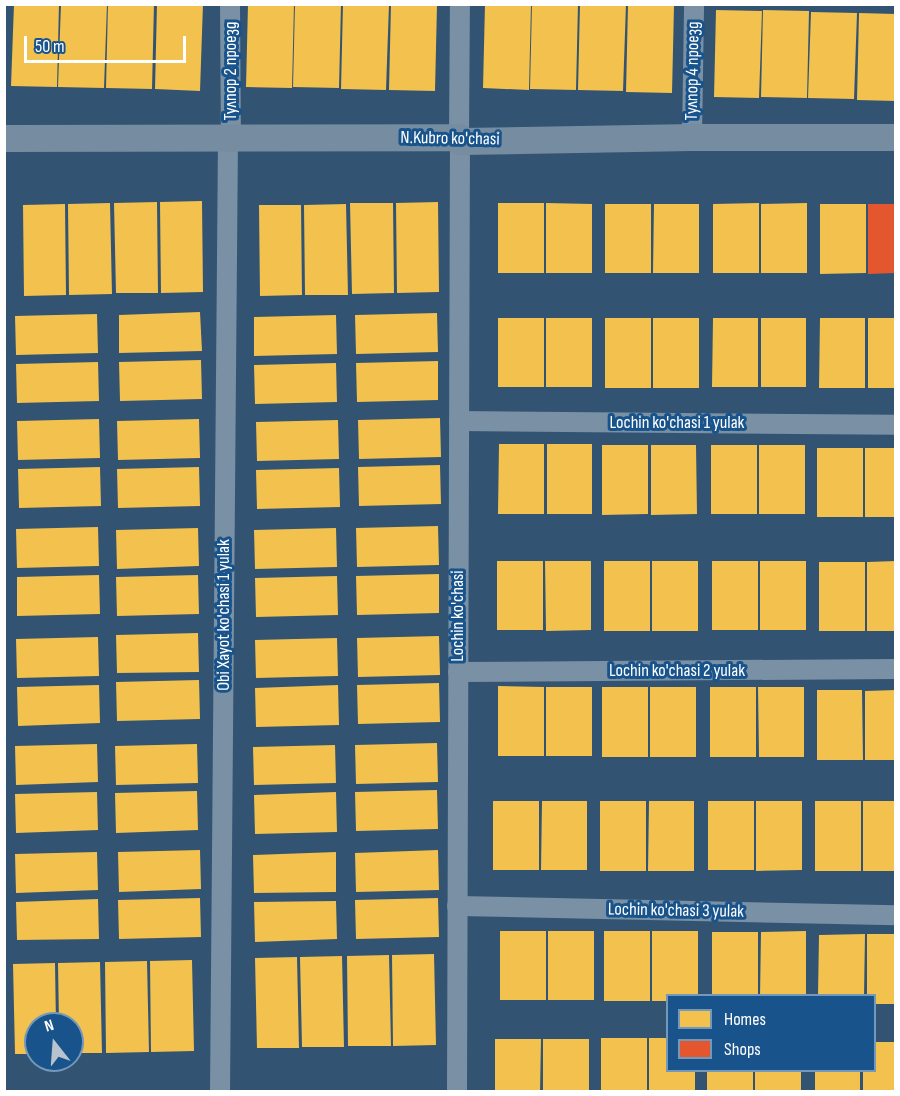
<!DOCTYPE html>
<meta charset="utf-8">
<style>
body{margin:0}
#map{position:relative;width:900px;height:1096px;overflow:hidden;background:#325371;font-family:"Sofia Sans Condensed",sans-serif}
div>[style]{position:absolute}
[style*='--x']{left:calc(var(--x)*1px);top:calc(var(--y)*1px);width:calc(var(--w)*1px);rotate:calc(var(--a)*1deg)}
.homes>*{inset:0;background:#f2c14e}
.shops>*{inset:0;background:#e4572e}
.street>*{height:20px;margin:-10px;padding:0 10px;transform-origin:10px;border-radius:10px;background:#7990a5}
.secondary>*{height:27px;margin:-13.5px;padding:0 13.5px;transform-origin:13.5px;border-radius:13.5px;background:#758ca1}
span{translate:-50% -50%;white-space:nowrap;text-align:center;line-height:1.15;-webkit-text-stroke:6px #18548b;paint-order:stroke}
.street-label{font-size:18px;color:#fff}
.frame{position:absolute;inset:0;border:6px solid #fff;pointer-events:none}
.legend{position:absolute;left:666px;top:994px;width:210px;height:78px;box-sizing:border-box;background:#18548b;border:2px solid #7498b9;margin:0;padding:8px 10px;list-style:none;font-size:18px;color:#fff}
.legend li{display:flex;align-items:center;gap:12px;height:30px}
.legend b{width:30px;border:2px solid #7498b9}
.north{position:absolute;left:24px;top:1012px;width:60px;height:60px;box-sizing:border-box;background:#18548b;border:2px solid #7498b9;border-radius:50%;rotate:343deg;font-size:16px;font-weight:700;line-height:24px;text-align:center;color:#fff}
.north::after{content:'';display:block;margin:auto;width:21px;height:27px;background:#b7c3cd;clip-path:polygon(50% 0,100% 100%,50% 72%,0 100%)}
.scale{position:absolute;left:24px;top:36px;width:162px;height:27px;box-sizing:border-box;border:3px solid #fff;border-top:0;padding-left:8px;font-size:18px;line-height:21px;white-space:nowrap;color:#fff;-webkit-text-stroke:4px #18548b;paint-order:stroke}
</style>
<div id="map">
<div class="homes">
<div style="clip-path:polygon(14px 4px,59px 4px,57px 87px,11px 86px)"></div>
<div style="clip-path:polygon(61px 4px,107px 4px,104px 88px,58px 87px)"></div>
<div style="clip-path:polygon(108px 4px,154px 4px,152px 89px,106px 88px)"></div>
<div style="clip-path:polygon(157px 4px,203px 4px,200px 91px,155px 89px)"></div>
<div style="clip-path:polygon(248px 4px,294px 4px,292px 88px,246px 87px)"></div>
<div style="clip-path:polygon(295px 4px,341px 4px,339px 88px,293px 87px)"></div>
<div style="clip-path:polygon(343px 4px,389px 4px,386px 90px,341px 89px)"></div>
<div style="clip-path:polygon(391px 4px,437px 5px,435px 91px,389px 90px)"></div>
<div style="clip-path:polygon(485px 4px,531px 4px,529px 90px,483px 88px)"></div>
<div style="clip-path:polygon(532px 4px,578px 4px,576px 90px,530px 89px)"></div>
<div style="clip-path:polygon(580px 4px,626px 4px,623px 91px,578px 90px)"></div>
<div style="clip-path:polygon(628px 5px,674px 6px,672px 93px,626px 92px)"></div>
<div style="clip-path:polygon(716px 10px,762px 11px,759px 98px,714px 97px)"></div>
<div style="clip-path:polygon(763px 10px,809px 11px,807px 98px,761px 97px)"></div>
<div style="clip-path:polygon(811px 12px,857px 13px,854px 99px,808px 98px)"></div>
<div style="clip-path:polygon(859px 13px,896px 14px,896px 101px,857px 100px)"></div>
<div style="clip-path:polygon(202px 201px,203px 292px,161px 293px,160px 202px)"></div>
<div style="clip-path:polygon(157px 202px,158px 293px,116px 293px,114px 203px)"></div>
<div style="clip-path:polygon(438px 202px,439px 292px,397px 293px,396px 203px)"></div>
<div style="clip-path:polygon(110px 203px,112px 294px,69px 295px,68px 204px)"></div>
<div style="clip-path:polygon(350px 203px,393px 203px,394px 293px,352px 294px)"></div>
<div style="clip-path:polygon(498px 203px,544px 203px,544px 273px,498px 273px)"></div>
<div style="clip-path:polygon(546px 203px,592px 204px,592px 273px,546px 273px)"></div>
<div style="clip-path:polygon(759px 203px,759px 273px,713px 273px,713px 204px)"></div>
<div style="clip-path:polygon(807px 203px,807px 273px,761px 273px,761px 204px)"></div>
<div style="clip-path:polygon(65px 204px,66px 295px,24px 296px,23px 205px)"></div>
<div style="clip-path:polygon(346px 204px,348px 295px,305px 295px,304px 205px)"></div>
<div style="clip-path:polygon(605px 204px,651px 204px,651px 273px,605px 273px)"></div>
<div style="clip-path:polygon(654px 204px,699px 204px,699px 273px,653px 273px)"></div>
<div style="clip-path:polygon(820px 204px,866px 204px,866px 273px,820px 274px)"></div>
<div style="clip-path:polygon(259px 205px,301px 205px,302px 295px,260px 296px)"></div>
<div style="clip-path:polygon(200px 312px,202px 351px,119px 353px,119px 315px)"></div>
<div style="clip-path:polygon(437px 313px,438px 352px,356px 354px,355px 315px)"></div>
<div style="clip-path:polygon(97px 314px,98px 353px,16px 355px,15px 316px)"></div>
<div style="clip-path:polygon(336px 315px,337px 354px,254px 356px,254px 317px)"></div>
<div style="clip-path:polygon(498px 318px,544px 318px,544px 387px,498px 387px)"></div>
<div style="clip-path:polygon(546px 318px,592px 318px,592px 387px,546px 387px)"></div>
<div style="clip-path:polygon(605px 318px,651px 318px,651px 388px,605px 388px)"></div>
<div style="clip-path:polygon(653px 318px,699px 318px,699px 388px,653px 388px)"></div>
<div style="clip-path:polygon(713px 318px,758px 318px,758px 387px,712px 387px)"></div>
<div style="clip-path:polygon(761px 318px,806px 318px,806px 387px,761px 387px)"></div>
<div style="clip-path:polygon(820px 318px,865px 318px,865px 388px,819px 388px)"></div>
<div style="clip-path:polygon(868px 318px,896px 318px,896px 388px,868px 388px)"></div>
<div style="clip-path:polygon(201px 360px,202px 399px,120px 401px,119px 362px)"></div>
<div style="clip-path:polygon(438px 361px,438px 400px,357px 402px,356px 363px)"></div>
<div style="clip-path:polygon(98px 362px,99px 401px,17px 403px,16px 364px)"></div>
<div style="clip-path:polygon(336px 363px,337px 402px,255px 404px,254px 365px)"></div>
<div style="clip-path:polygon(440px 418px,441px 457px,359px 459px,358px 420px)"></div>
<div style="clip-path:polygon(99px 419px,100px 458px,18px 460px,17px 421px)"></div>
<div style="clip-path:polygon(199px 419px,200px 458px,118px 460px,117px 421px)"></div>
<div style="clip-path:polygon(338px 420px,339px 459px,257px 461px,256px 422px)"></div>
<div style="clip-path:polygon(499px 444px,544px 444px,544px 514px,498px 514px)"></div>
<div style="clip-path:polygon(547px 444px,592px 444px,592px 514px,547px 514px)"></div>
<div style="clip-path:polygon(602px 445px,648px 445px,648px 514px,602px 515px)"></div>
<div style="clip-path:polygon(651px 445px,696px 445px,697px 514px,651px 515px)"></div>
<div style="clip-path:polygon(711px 445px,757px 445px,757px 514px,711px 514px)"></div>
<div style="clip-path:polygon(759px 445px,805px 445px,805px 514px,759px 514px)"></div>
<div style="clip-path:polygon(817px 448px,863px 448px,863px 517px,817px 517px)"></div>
<div style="clip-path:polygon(865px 448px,896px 448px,896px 517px,865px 517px)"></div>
<div style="clip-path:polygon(440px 465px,441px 504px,359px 506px,358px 467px)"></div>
<div style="clip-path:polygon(100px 467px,101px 506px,19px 508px,18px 469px)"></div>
<div style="clip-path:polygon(199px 467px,200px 506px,118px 508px,117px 469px)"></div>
<div style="clip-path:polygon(339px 468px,340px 507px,257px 509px,256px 470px)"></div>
<div style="clip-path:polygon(438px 526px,439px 565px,357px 567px,356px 528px)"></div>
<div style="clip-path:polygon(98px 527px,99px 566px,17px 568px,16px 529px)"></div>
<div style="clip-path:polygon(198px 528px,199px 566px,117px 569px,116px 530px)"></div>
<div style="clip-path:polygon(336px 528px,337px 567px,255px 569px,254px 530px)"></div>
<div style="clip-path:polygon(497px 561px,543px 561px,543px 630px,497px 630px)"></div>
<div style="clip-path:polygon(545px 561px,591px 561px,591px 630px,546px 631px)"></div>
<div style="clip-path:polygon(604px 561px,650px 561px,650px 631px,604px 631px)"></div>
<div style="clip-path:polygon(652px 561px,698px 561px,698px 631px,652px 631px)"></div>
<div style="clip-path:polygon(712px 561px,758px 561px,758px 630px,712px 630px)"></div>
<div style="clip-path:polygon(760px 561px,806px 561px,806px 630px,760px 630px)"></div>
<div style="clip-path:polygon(896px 561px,896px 631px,867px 631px,867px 562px)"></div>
<div style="clip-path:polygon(819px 562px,865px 562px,865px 631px,819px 631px)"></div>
<div style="clip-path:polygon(439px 574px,439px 613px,357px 615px,356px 576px)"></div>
<div style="clip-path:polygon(99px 575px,100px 614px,17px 616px,17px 577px)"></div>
<div style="clip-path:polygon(198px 575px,199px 614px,117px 616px,116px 577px)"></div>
<div style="clip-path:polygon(337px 576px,338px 615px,256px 617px,255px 578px)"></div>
<div style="clip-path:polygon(198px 633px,199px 672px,117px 673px,116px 635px)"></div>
<div style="clip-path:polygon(439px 636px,440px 675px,358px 677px,357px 638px)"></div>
<div style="clip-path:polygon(98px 637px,99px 676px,17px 678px,16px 639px)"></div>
<div style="clip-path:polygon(337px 638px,338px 676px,256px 678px,255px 640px)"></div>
<div style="clip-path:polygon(199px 680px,200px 719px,117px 721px,116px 682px)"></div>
<div style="clip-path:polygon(439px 683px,440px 722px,358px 724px,357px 685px)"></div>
<div style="clip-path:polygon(99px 685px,100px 723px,18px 726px,17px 687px)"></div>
<div style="clip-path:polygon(338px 685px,339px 725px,256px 727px,255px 688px)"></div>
<div style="clip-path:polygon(498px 686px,544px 687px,544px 756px,498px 756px)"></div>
<div style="clip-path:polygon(546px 687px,592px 687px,592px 756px,546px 756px)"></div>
<div style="clip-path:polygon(602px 687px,648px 687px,648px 757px,602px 757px)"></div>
<div style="clip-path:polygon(650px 687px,696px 687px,696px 757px,650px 757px)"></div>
<div style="clip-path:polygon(710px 687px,756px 687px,756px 757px,710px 757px)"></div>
<div style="clip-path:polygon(758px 687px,804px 687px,804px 757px,759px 757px)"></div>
<div style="clip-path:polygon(817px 690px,862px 690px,863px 760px,817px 760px)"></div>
<div style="clip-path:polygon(896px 690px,896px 760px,865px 760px,865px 691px)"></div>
<div style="clip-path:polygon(437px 743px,438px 782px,356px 784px,355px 745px)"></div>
<div style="clip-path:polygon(97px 744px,98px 782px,16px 785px,15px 746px)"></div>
<div style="clip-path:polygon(197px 744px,198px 783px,116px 785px,115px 746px)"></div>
<div style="clip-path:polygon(335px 745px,336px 783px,254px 785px,253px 747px)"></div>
<div style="clip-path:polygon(437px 790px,438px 829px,356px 831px,355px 792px)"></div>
<div style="clip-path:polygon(197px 791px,198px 830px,116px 833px,115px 793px)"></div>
<div style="clip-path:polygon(97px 792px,98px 830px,16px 833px,15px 794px)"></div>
<div style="clip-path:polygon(336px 792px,337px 832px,255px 834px,254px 795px)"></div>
<div style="clip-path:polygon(493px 801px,539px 801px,539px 870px,493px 870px)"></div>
<div style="clip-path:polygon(542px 801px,587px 801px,587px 870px,541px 870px)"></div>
<div style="clip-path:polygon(600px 801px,646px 801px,646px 871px,600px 871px)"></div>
<div style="clip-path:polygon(649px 801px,694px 801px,694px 871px,648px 871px)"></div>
<div style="clip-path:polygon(708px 801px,754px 801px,754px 870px,708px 870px)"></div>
<div style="clip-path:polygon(756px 801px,802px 801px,802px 870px,756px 871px)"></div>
<div style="clip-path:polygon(815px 801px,861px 801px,861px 871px,815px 871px)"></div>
<div style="clip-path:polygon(863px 801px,896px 801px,896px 871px,863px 871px)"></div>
<div style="clip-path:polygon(200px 850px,201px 889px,119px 892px,118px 852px)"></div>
<div style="clip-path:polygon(438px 850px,439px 890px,356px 892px,355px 853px)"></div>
<div style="clip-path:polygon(97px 852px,98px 890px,16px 893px,15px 854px)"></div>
<div style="clip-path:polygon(336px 852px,336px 892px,254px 893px,253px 855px)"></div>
<div style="clip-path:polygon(200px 898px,201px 937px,119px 939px,118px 900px)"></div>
<div style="clip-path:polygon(438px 898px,439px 937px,356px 939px,355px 900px)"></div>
<div style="clip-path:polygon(98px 899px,99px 939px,17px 940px,16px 902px)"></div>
<div style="clip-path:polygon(336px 901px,337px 939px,255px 942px,254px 902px)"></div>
<div style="clip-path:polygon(500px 931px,546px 931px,546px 1000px,500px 1000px)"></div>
<div style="clip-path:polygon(548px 931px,594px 931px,594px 1000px,548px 1000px)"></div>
<div style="clip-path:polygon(604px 931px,650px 931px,650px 1001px,604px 1001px)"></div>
<div style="clip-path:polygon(652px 931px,698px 931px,698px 996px,668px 996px,668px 1001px,652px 1001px)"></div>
<div style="clip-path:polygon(806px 931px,806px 996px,760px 996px,761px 932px)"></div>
<div style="clip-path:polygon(712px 932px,758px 932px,758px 996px,712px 996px)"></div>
<div style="clip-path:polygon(865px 934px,864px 996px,818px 996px,819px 935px)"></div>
<div style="clip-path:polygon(867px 934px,896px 934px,896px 1004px,874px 1004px,874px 996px,867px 996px)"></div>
<div style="clip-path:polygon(434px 954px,436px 1045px,393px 1046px,392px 955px)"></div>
<div style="clip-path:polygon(389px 955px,391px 1046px,348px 1046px,347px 956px)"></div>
<div style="clip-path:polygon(342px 956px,344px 1047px,302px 1047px,300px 957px)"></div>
<div style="clip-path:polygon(297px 957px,299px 1048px,257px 1048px,255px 958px)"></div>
<div style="clip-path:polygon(192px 960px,194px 1051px,151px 1052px,150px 961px)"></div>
<div style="clip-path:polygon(147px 961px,149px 1052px,106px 1053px,105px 962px)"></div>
<div style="clip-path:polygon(100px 962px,102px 1053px,72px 1053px,72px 1024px,59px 1024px,58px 963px)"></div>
<div style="clip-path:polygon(55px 963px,56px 1024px,36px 1024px,36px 1054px,15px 1054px,13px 964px)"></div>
<div style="clip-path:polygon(601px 1038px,647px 1038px,647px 1092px,601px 1092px)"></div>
<div style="clip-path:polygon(649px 1038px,668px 1038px,668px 1070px,695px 1070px,695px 1092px,649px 1092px)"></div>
<div style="clip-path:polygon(495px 1039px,541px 1039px,540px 1092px,495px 1092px)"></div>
<div style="clip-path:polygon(543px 1039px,589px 1039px,589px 1092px,543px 1092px)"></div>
<div style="clip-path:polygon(874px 1042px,896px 1042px,896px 1092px,863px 1092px,863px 1070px,874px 1070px)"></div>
<div style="clip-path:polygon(707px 1070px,753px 1070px,753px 1092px,707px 1092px)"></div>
<div style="clip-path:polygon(755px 1070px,801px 1070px,801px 1092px,755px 1092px)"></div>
<div style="clip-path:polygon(815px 1070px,860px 1070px,860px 1092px,815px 1092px)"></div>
</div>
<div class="shops">
<div style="clip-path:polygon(868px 204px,896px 204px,896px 273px,868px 274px)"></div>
</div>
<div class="street">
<div style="--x:230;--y:4;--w:134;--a:89.6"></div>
<div style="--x:459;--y:137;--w:133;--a:-89.6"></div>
<div style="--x:692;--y:137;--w:133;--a:-89.1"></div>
<div style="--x:459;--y:421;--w:437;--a:0.5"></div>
<div style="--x:458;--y:672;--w:438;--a:-0.4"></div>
<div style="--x:457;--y:906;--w:439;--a:1.2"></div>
<div style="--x:220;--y:1092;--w:954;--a:-89.52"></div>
<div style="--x:457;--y:1092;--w:951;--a:-89.82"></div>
</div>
<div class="secondary">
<div style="--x:4;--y:138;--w:455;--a:-0.1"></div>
<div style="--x:459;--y:137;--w:4;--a:76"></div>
<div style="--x:460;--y:141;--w:232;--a:-1"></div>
<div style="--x:692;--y:137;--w:204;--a:0"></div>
</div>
<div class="street-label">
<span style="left:231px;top:71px;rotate:-90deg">Тулпор 2 проезд</span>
<span style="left:693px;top:71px;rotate:-89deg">Тулпор 4 проезд</span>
<span style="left:450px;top:139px;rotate:1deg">N.Kubro ko'chasi</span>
<span style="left:677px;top:423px">Lochin ko'chasi 1 yulak</span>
<span style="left:224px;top:615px;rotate:-90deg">Obi Xayot ko'chasi 1 yulak</span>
<span style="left:458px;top:616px;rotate:-90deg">Lochin ko'chasi</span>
<span style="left:677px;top:671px">Lochin ko'chasi 2 yulak</span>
<span style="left:676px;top:911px;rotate:1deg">Lochin ko'chasi 3 yulak</span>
</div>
<div class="frame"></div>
<ul class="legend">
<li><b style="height:16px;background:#f2c14e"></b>Homes</li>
<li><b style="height:16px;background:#e4572e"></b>Shops</li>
</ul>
<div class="north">N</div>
<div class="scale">50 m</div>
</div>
